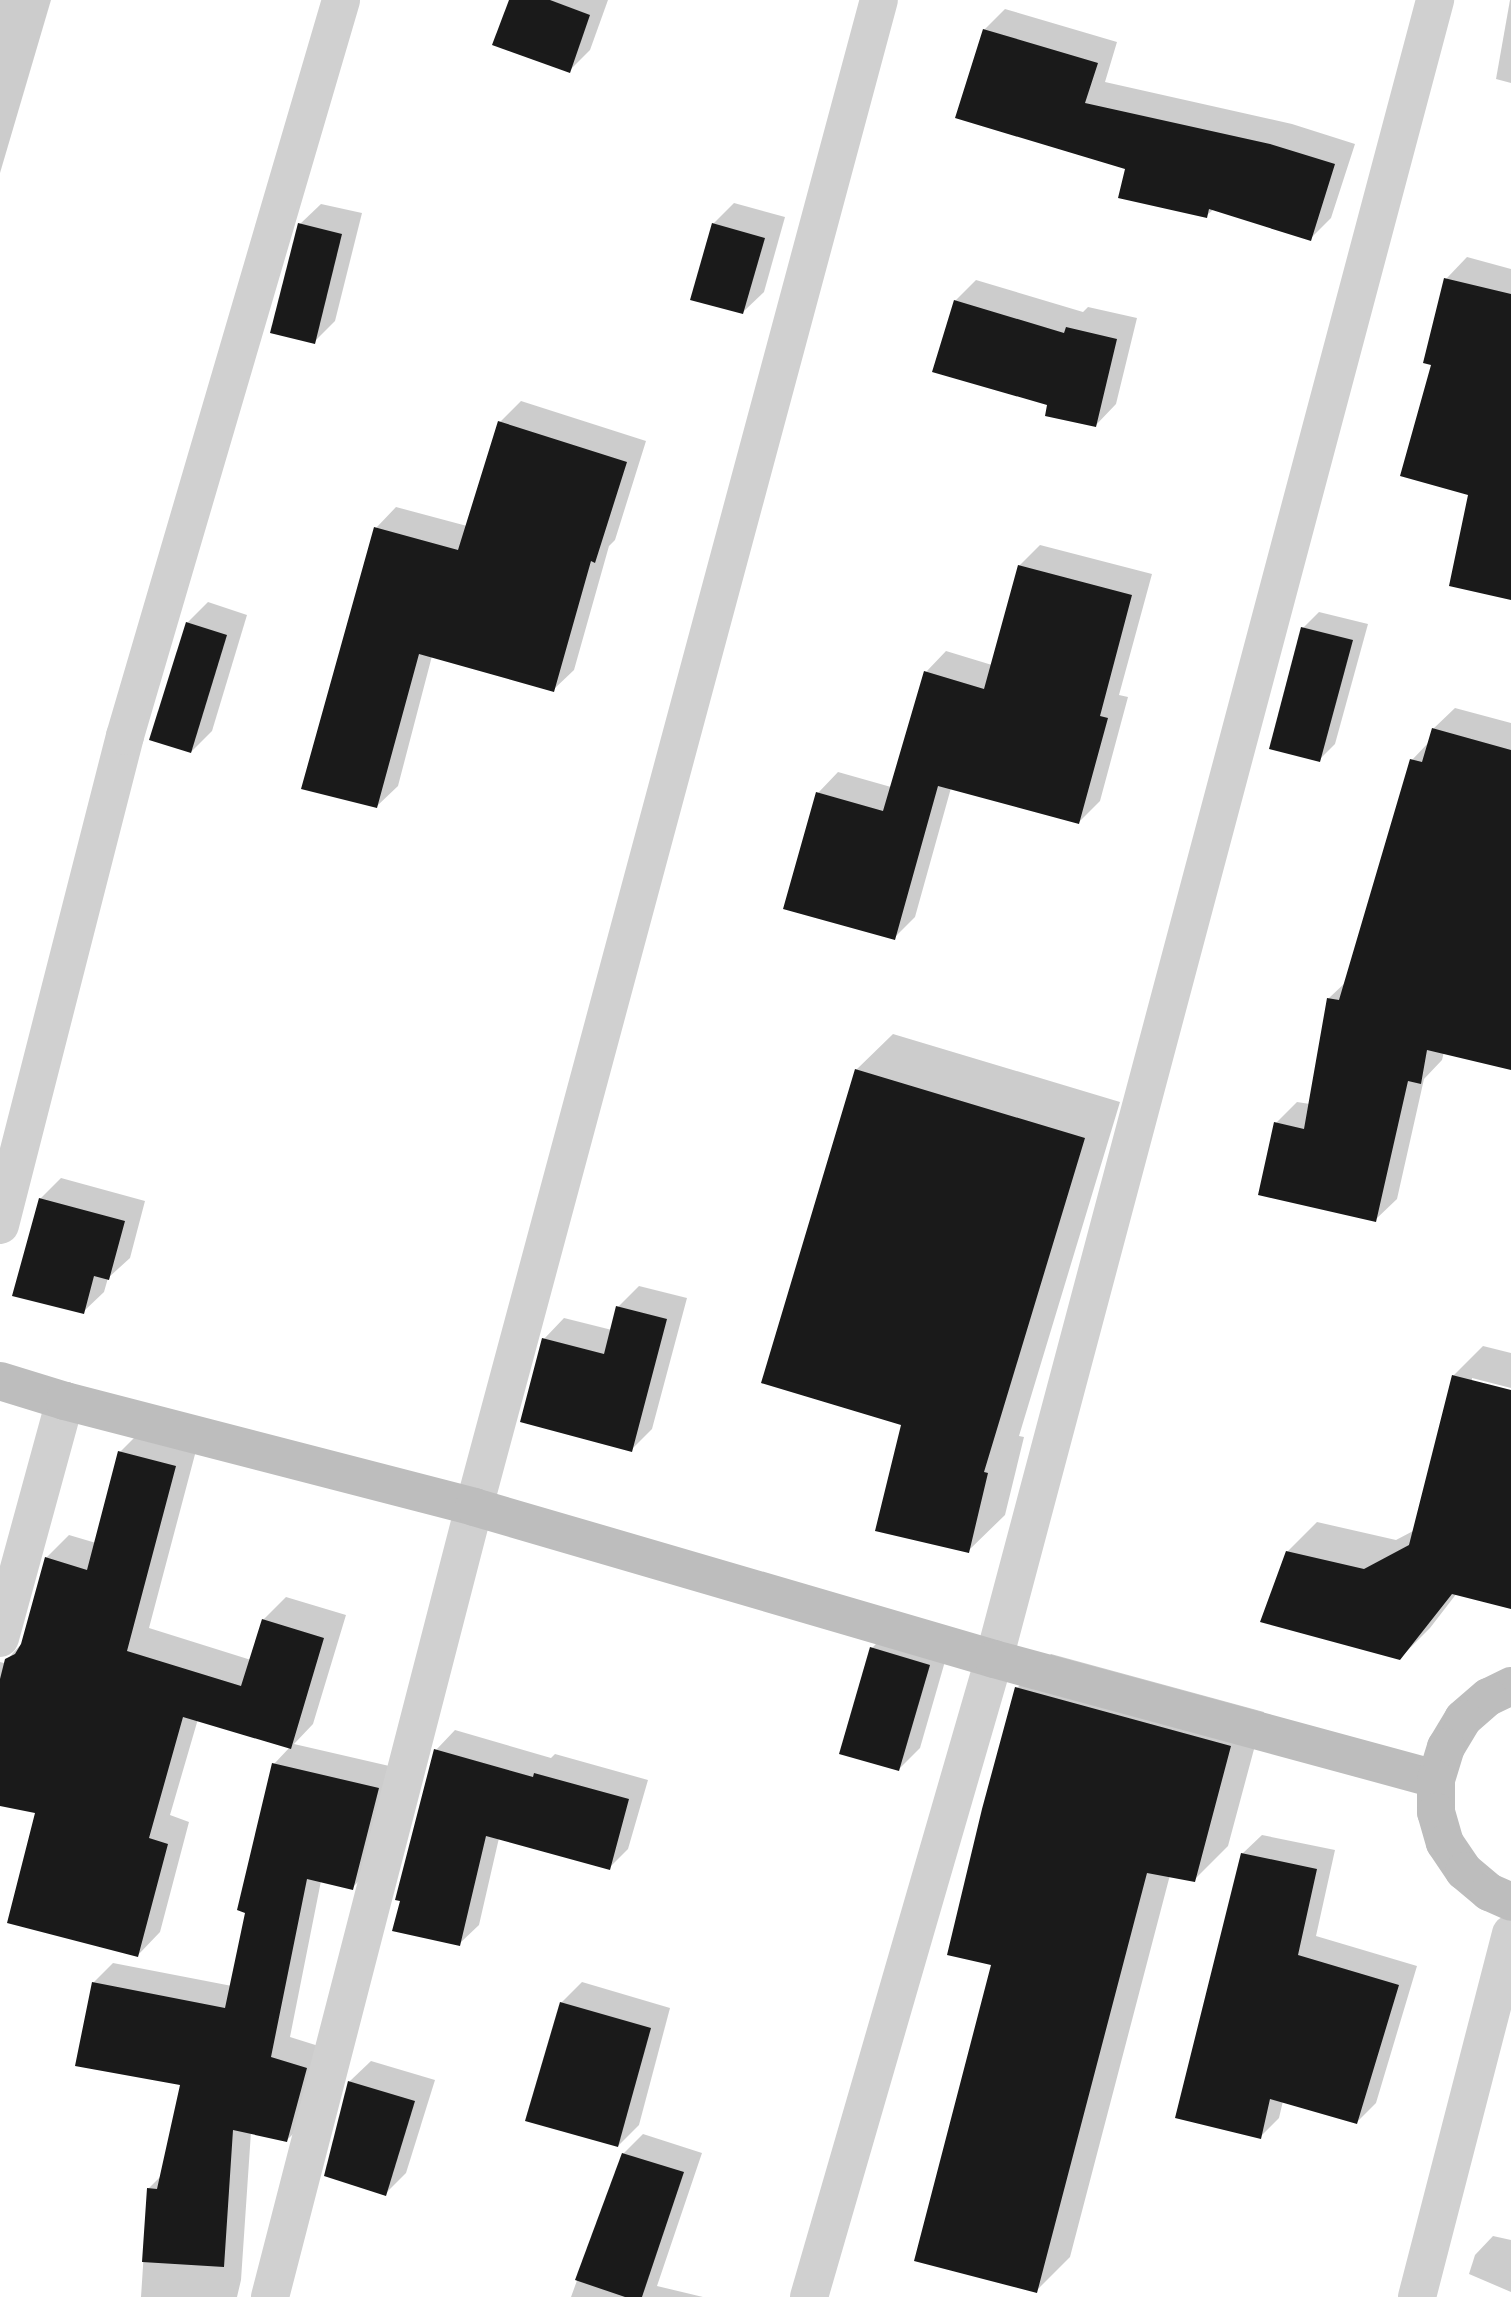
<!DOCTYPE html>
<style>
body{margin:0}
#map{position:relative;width:1511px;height:2297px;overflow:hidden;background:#fff;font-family:Rubik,sans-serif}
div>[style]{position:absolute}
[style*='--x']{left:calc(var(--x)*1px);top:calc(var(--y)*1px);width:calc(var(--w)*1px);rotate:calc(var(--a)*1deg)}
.shadow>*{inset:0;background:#0003}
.building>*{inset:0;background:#1a1a1a}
.minor>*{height:38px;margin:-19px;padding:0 19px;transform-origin:19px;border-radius:19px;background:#d0d0d0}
.secondary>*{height:38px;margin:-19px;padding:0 19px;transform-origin:19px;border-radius:19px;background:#bdbdbd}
span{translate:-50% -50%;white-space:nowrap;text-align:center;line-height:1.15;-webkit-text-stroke:7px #fff;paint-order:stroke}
</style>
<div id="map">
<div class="shadow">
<div style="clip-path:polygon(0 0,51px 0,0 173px)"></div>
<div style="clip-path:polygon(510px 0,608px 0,590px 50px,569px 71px)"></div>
<div style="clip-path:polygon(1510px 0,1511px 0,1511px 83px,1496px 79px)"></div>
<div style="clip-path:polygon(1005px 9px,1117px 42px,1105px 82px,1292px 124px,1355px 144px,1331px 218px,1310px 239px,1214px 209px,1206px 216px,1127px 168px,984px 30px)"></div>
<div style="clip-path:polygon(734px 203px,785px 217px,764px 292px,743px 312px,713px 224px)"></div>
<div style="clip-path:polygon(321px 204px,362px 213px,335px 321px,314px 342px,300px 224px)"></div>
<div style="clip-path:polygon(1467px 257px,1511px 269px,1511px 598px,1470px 494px,1433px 363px,1446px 279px)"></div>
<div style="clip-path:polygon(976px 280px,1083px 312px,1088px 307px,1137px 318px,1116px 404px,1096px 425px,1049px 404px,955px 301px)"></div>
<div style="clip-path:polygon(521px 401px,646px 441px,615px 540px,609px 546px,574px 670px,553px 690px,432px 656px,398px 786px,377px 806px,376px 528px,396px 507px,467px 526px,500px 422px)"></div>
<div style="clip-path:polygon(1040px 545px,1152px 574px,1119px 695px,1128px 697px,1100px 801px,1079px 822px,951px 788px,915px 917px,894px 938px,818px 793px,838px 772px,891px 787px,926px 672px,946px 651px,992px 665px,1019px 566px)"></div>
<div style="clip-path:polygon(208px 602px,247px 615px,212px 731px,191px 752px,187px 623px)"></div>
<div style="clip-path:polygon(1319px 612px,1368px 624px,1335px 744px,1319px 760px,1303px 628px)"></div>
<div style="clip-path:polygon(1455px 708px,1511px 723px,1511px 1068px,1444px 1052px,1442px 1060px,1424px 1079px,1397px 1199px,1375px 1220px,1276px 1123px,1297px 1102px,1310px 1104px,1329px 998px,1347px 981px,1412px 760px,1430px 741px,1433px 729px)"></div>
<div style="clip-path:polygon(893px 1034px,1120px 1102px,1019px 1436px,1024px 1437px,1005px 1515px,968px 1551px,903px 1424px,856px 1070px)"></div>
<div style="clip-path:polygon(61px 1178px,145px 1201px,130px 1258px,108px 1278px,104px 1292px,83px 1312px,40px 1199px)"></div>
<div style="clip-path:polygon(639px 1286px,687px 1298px,652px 1429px,631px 1450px,544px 1339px,564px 1318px,612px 1330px,618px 1307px)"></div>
<div style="clip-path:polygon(1483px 1346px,1511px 1353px,1511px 1388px,1472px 1378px,1472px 1382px,1511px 1391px,1511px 1600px,1457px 1593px,1430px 1628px,1400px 1658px,1287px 1552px,1317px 1522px,1396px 1540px,1415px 1530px,1453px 1376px)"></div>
<div style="clip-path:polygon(143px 1429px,198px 1443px,149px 1628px,251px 1660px,263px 1620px,286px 1597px,346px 1615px,313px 1724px,294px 1744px,398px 1768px,372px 1868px,352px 1888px,321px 1881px,290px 2037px,325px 2048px,307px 2120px,287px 2140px,251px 2132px,241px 2280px,237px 2297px,141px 2297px,148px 2189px,161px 2176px,182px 2084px,93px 1983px,113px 1963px,232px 1986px,274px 1764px,290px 1747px,198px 1719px,170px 1815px,189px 1822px,160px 1932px,138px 1955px,37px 1812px,0 1804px,0 1662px,4px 1663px,23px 1642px,46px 1558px,69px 1535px,96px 1543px,120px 1452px)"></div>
<div style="clip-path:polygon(892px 1628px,950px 1644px,920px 1748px,899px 1769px,872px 1648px)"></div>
<div style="clip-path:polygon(1051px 1654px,1264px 1712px,1228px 1846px,1194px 1880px,1170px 1875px,1070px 2257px,1036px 2291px,993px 1964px,1017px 1688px)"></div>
<div style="clip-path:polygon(455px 1730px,551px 1758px,555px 1754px,648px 1780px,628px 1849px,609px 1868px,499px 1838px,479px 1925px,459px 1944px,436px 1750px)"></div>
<div style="clip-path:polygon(1262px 1835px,1335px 1850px,1316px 1936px,1417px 1966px,1376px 2103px,1357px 2122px,1283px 2101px,1279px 2118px,1260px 2137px,1242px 1854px)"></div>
<div style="clip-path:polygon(582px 1982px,670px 2008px,639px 2125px,618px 2146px,561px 2003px)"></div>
<div style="clip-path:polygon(371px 2061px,435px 2080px,406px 2173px,385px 2194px,326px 2175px,350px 2081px)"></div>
<div style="clip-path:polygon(643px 2134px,702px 2153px,657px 2286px,703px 2297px,571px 2297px,623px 2154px)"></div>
<div style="clip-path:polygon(1493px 2236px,1511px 2240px,1511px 2292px,1469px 2274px,1475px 2255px)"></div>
</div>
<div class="building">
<div style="clip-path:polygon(509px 0,550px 0,590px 15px,570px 73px,492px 45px)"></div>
<div style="clip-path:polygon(983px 29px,1098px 63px,1085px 103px,1270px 144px,1335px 164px,1311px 241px,1209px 209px,1207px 218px,1118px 198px,1125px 169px,955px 118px)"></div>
<div style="clip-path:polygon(298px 223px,342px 234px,315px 344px,270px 333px)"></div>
<div style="clip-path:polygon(712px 223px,765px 238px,743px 314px,690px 300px)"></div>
<div style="clip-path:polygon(1444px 278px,1511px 294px,1511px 600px,1449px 586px,1468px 495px,1400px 476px,1431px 365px,1423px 363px)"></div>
<div style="clip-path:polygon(954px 300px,1064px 333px,1066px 327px,1117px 339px,1096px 427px,1045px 416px,1047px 405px,932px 372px)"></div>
<div style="clip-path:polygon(498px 421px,627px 462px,595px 563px,591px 561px,554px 692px,419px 654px,377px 808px,301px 789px,374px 527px,458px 550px)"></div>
<div style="clip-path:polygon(1018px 565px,1132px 595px,1100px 716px,1108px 718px,1079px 824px,938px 786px,895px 940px,783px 909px,816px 792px,883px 811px,924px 671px,984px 689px)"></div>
<div style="clip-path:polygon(186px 622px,227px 635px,191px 753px,149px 740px)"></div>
<div style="clip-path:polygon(1301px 627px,1353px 640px,1320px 762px,1269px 749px)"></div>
<div style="clip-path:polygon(1432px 728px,1511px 750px,1511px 1070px,1427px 1050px,1421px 1084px,1408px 1081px,1376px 1222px,1258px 1195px,1274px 1122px,1304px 1129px,1327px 998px,1339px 1000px,1410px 759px,1422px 762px)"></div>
<div style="clip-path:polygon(855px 1069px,1085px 1138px,984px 1472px,988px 1473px,969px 1553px,875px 1531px,901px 1425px,761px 1383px)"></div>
<div style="clip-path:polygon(39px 1198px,125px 1221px,109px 1280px,94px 1276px,84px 1314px,12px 1296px)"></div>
<div style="clip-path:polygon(616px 1306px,667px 1319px,632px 1452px,520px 1422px,542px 1338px,604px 1354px)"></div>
<div style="clip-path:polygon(1452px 1375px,1511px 1390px,1511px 1609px,1452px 1594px,1400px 1660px,1260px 1622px,1286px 1551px,1364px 1569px,1409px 1545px)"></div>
<div style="clip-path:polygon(118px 1451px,176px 1466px,127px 1651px,241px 1686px,262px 1619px,324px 1638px,291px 1749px,183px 1717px,149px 1838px,168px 1844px,138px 1957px,7px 1923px,35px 1813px,0 1806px,0 1679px,5px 1659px,15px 1654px,21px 1644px,45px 1557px,87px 1570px)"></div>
<div style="clip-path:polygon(870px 1647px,930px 1665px,899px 1771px,839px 1754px)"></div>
<div style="clip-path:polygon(1015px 1687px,1231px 1746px,1195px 1882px,1147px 1873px,1037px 2293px,914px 2261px,991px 1965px,947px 1955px,982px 1809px)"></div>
<div style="clip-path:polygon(434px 1749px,533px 1777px,534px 1773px,629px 1799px,610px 1870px,486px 1836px,460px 1946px,392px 1931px,400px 1901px,395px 1900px)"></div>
<div style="clip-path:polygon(272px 1763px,379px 1788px,353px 1890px,307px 1879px,271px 2057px,307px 2068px,287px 2142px,233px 2130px,224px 2267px,142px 2262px,147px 2188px,157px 2189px,180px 2085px,75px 2066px,92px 1982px,225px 2008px,245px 1913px,237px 1910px)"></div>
<div style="clip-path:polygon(1241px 1853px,1317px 1869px,1298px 1955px,1399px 1985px,1357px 2124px,1270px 2099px,1261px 2139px,1175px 2118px)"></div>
<div style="clip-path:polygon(560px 2002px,651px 2028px,618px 2147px,525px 2121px)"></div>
<div style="clip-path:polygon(348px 2081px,415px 2101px,386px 2196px,324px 2176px)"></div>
<div style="clip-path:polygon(622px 2153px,684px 2172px,642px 2297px,625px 2297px,575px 2280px)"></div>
</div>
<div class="minor">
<div style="--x:0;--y:1225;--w:505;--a:-75.66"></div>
<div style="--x:125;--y:736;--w:767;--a:-73.64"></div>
<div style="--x:0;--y:1638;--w:246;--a:-74.7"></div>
<div style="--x:270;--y:2297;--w:816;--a:-75.52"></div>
<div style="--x:474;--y:1507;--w:1560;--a:-74.96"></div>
<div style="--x:809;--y:2297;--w:664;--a:-73.83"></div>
<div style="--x:994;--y:1659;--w:1717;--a:-75.11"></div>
<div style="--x:1417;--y:2297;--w:375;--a:-75.5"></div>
</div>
<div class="secondary">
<div style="--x:0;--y:1381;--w:68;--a:17.1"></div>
<div style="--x:65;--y:1401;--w:423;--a:14.5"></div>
<div style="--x:474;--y:1507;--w:542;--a:16.29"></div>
<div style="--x:994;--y:1659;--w:458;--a:15.2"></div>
<div style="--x:1511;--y:1686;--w:25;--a:154"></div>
<div style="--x:1488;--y:1697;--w:33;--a:139"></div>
<div style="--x:1463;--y:1719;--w:33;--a:121"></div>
<div style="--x:1446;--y:1747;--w:34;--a:107"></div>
<div style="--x:1436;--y:1779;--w:33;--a:90"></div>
<div style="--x:1436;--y:1812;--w:32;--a:74"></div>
<div style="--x:1445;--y:1843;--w:34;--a:56"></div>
<div style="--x:1464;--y:1871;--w:33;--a:40"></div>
<div style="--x:1489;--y:1892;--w:24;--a:24"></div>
</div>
</div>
